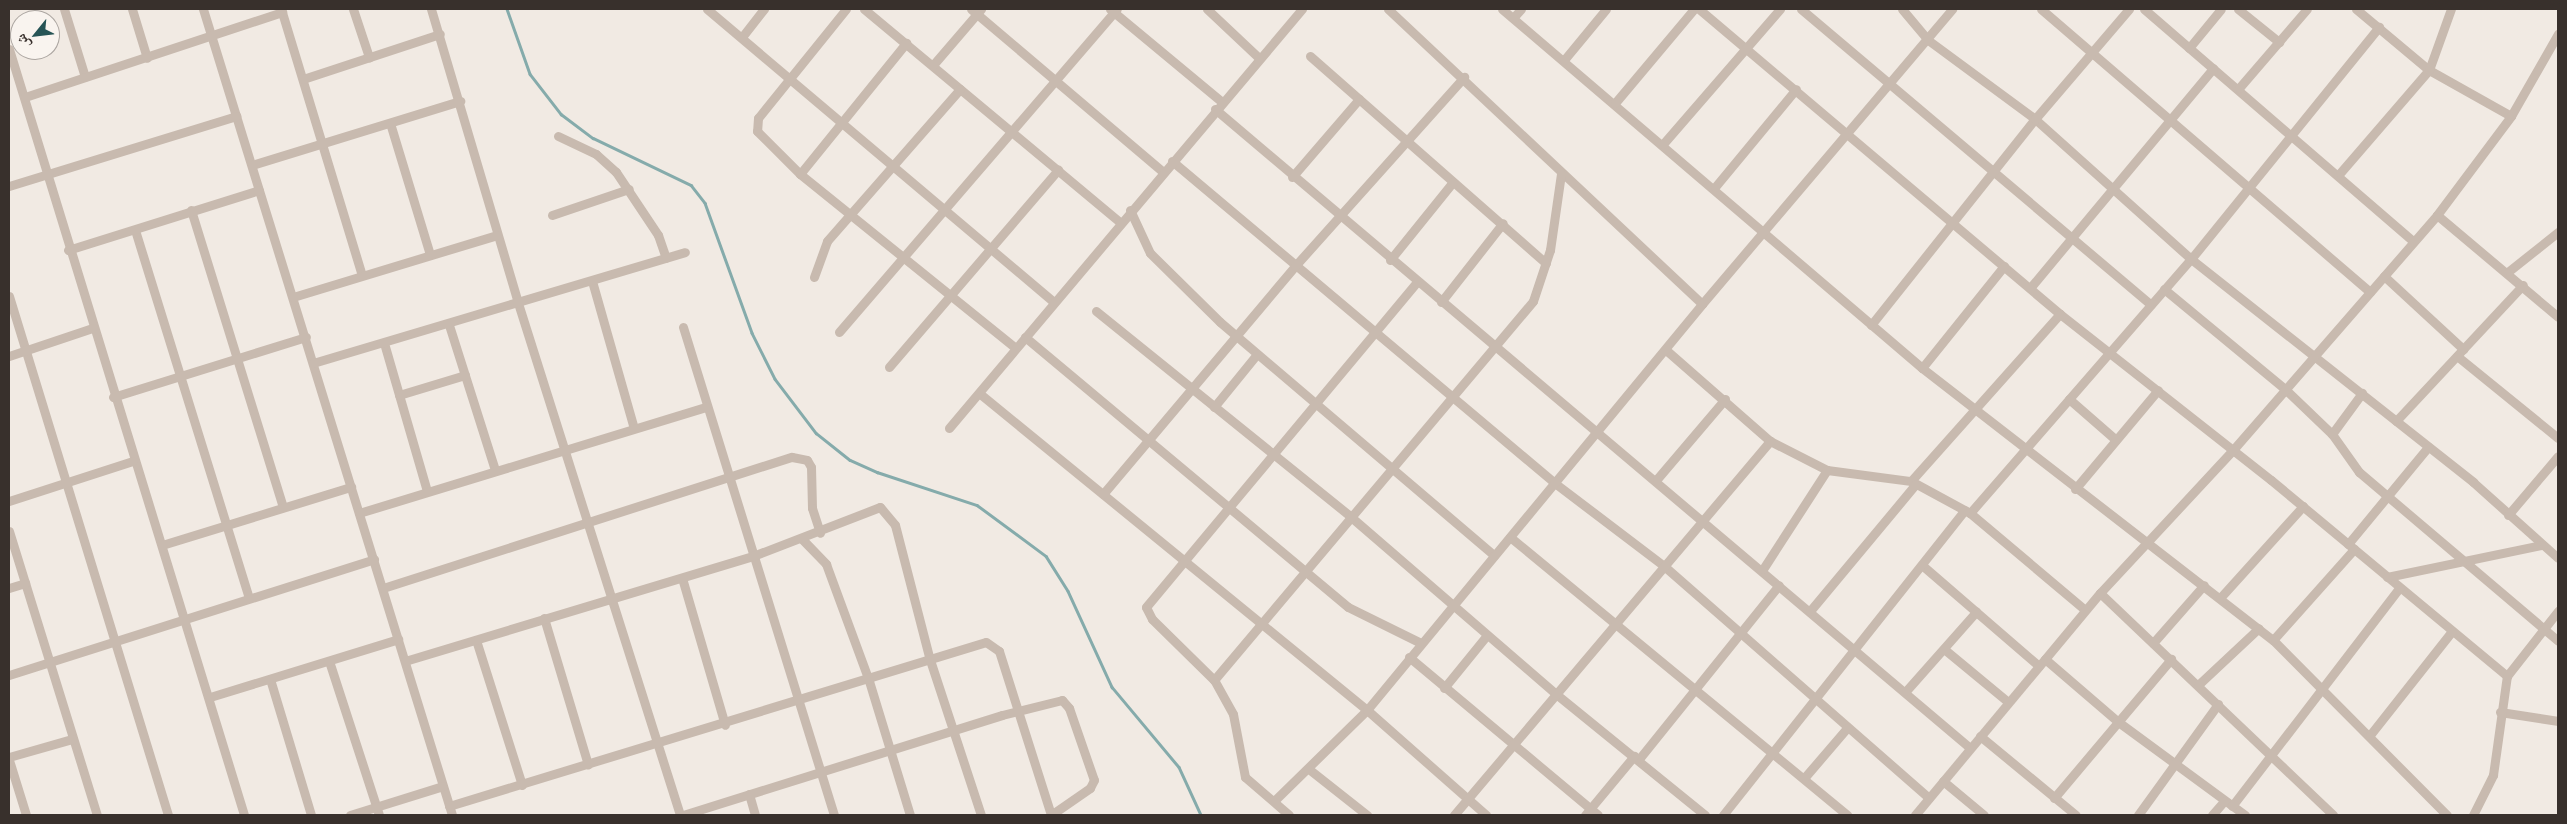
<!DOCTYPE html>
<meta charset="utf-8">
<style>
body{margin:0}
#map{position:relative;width:2567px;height:824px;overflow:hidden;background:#f1eae3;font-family:Jost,"Noto Naskh Arabic",sans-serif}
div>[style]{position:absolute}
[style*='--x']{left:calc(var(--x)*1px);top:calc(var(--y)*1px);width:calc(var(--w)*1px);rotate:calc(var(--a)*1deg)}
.stream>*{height:2.5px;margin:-1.25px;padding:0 1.25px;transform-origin:1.25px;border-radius:1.25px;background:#85abab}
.minor>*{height:9px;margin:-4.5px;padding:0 4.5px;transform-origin:4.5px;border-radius:4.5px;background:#c8baaf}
span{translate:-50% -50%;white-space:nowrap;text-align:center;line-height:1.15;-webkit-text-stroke:4px #f9f4ef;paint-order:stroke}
.frame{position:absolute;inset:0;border:10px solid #38302c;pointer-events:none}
.north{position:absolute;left:10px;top:10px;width:50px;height:50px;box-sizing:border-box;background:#f9f4ef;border:1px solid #aca6a1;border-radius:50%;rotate:241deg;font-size:14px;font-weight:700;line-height:20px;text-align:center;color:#38302c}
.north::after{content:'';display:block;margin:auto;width:18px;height:22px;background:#265455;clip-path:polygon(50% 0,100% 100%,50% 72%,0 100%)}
</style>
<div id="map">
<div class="stream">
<div style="--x:507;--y:9;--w:69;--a:70.5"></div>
<div style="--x:530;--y:74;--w:51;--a:52.2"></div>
<div style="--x:561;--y:114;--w:40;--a:37"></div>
<div style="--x:593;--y:138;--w:109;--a:25.6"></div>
<div style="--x:691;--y:185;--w:23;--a:52"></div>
<div style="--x:705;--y:203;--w:138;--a:70.1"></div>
<div style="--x:752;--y:333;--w:51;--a:63.4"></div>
<div style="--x:775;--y:379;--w:68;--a:52.8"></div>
<div style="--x:816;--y:433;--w:43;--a:38.5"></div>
<div style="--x:850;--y:460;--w:30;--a:24"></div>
<div style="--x:877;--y:472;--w:105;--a:18.3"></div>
<div style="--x:977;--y:505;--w:86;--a:36.5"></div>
<div style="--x:1046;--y:556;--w:41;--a:57.8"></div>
<div style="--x:1068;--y:591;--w:106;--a:65.4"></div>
<div style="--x:1112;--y:687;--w:104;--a:50.1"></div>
<div style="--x:1179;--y:767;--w:53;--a:65.4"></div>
</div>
<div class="minor">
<div style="--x:64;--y:9;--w:71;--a:72.8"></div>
<div style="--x:132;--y:9;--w:51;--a:73"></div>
<div style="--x:203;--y:9;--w:844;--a:72.83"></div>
<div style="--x:281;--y:9;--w:278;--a:73.1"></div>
<div style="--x:353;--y:9;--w:51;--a:71.6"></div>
<div style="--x:431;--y:9;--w:307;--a:73.5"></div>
<div style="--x:518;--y:303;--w:537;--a:72.44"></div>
<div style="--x:707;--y:9;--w:454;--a:40.2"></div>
<div style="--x:846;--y:9;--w:140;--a:128.9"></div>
<div style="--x:758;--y:118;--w:13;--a:94"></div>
<div style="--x:757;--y:131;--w:61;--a:45"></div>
<div style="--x:800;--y:174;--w:277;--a:38.9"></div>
<div style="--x:864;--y:9;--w:333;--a:39.8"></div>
<div style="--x:971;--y:9;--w:250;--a:40.3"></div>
<div style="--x:1110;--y:9;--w:144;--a:39.7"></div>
<div style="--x:1207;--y:9;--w:70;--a:43.3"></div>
<div style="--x:1388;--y:9;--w:431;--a:43.2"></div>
<div style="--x:1502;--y:9;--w:553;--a:40.52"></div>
<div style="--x:1922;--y:368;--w:444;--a:37.8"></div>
<div style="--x:2273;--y:640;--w:247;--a:45.2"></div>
<div style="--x:1699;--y:9;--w:473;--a:40.2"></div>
<div style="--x:2060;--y:314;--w:268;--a:38.2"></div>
<div style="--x:2271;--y:480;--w:307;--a:39.7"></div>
<div style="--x:1801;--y:9;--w:458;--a:40.2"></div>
<div style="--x:1902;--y:9;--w:40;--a:50"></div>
<div style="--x:1928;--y:40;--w:133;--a:36.4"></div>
<div style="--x:2035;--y:119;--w:210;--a:41.9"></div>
<div style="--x:2191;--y:259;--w:360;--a:38.3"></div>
<div style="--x:2473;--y:482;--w:114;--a:41.8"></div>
<div style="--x:2041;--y:9;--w:434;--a:40.7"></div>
<div style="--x:2144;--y:9;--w:355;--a:40.8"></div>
<div style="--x:2238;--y:9;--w:53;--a:38.8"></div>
<div style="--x:2356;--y:9;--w:95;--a:39.9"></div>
<div style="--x:2429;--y:70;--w:94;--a:29.3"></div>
<div style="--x:1513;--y:18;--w:12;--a:-48"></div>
<div style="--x:742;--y:37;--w:36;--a:-52"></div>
<div style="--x:2189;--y:48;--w:50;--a:-50.6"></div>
<div style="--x:9;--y:49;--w:801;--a:72.94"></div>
<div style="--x:1310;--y:56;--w:314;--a:41.3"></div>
<div style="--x:1564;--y:60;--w:66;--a:-50.5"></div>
<div style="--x:933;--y:65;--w:74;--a:-49.4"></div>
<div style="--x:303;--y:79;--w:144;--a:-18.2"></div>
<div style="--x:2239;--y:88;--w:104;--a:-49.3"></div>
<div style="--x:25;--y:97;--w:271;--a:-18.3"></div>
<div style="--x:1615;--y:103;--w:123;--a:-50"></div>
<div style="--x:1215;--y:109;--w:989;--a:40.24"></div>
<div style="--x:390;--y:123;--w:138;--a:73.1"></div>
<div style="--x:558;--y:136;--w:42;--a:25.3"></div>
<div style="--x:596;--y:154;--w:27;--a:42"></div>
<div style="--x:616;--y:172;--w:76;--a:56.3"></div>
<div style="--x:658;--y:235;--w:24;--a:71"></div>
<div style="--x:1663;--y:144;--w:179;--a:-49.1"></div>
<div style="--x:1172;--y:161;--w:502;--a:40.07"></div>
<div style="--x:1556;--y:484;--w:136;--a:37.2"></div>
<div style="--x:1664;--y:566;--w:352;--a:41.2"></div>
<div style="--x:252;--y:165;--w:218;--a:-17.1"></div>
<div style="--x:2340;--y:173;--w:136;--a:-49.2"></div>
<div style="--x:2429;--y:70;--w:65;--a:-70.2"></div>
<div style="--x:800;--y:174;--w:169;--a:-51"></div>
<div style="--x:1292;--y:177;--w:103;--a:-49.3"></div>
<div style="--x:9;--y:186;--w:238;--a:-17.1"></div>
<div style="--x:1715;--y:187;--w:127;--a:-50.4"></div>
<div style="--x:191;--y:210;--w:311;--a:72.8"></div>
<div style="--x:1130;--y:210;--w:47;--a:65.1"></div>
<div style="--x:1150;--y:253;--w:98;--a:44.6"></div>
<div style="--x:1220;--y:322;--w:360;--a:40.4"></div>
<div style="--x:552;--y:215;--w:81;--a:-18.7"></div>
<div style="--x:2437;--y:215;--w:158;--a:40.1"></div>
<div style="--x:135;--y:230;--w:385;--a:72.8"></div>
<div style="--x:68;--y:250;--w:200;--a:-17.4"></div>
<div style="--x:1390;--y:260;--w:100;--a:-51.1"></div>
<div style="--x:2509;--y:271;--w:63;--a:-38.5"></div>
<div style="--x:2384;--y:276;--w:108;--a:42.7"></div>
<div style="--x:814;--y:277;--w:38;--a:-70"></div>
<div style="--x:827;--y:241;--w:202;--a:-48.8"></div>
<div style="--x:592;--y:281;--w:153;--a:74.1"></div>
<div style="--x:2030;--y:288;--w:286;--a:-50.2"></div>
<div style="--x:2164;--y:289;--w:157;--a:39.6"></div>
<div style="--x:2285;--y:389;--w:65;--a:43.8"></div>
<div style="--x:2332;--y:434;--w:47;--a:54.6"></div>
<div style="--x:2359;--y:472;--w:261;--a:40.3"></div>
<div style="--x:9;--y:296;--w:543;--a:72.97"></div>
<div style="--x:293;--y:297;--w:213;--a:-16.9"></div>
<div style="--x:1441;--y:302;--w:100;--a:-51.9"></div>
<div style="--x:1096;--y:311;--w:328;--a:38.9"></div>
<div style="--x:1351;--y:517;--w:271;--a:40.8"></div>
<div style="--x:1556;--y:694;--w:192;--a:39.1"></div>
<div style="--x:449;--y:325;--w:152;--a:72.4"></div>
<div style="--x:1871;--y:325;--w:263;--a:-51.5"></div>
<div style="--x:2035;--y:119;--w:145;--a:-49.5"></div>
<div style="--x:683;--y:327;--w:511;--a:72.81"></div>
<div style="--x:839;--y:332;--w:426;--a:-49.3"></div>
<div style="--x:1025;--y:337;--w:421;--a:39.9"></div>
<div style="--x:1348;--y:607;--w:81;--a:26.3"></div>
<div style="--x:384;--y:343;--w:154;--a:73.8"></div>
<div style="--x:1666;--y:350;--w:138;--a:41.2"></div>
<div style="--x:1770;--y:441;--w:64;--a:27"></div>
<div style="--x:1827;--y:470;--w:85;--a:7.5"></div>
<div style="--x:1911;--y:481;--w:67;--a:28.5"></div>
<div style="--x:1970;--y:513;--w:150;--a:40.1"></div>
<div style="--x:9;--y:356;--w:88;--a:-18.6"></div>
<div style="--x:2457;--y:356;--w:130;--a:39.1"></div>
<div style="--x:313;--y:363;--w:388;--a:-16.6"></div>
<div style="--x:889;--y:367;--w:260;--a:-49.4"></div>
<div style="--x:1922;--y:368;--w:131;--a:-51.2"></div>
<div style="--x:979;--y:393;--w:501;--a:39.25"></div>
<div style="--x:1367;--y:710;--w:159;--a:41.4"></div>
<div style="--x:399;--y:395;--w:69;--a:-16.9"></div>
<div style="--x:113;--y:397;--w:202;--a:-17.3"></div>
<div style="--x:2069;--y:399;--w:62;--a:41.1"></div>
<div style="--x:1214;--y:407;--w:68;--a:-50.9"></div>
<div style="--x:2396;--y:421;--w:186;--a:-47"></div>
<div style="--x:949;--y:428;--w:548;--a:-49.89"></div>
<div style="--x:2332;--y:434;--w:51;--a:-53.8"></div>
<div style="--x:1657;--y:479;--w:105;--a:-49.6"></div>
<div style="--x:1911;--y:481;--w:224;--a:-48.3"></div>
<div style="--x:2075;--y:489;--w:129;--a:-50"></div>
<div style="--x:1103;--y:494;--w:298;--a:-49.9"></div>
<div style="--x:1295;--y:266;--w:254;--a:-48.2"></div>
<div style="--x:9;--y:501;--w:130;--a:-17.9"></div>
<div style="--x:359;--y:513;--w:363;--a:-17"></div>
<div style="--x:1970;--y:513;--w:337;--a:-49"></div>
<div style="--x:2191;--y:259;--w:299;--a:-51"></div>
<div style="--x:2508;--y:515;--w:77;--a:-49.7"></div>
<div style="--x:9;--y:531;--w:297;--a:72.8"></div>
<div style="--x:1510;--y:537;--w:437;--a:39.5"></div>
<div style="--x:802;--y:539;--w:35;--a:46"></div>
<div style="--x:826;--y:564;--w:125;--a:69.8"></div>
<div style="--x:869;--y:681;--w:140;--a:73"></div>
<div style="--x:2348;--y:544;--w:126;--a:-50.5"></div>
<div style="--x:162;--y:545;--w:198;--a:-17.1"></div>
<div style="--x:1923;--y:566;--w:153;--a:40.8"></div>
<div style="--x:1763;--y:569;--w:118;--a:-57.1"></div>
<div style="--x:2387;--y:577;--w:157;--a:-11.7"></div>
<div style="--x:682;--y:578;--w:153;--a:73.7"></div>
<div style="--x:9;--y:588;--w:17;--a:-17"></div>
<div style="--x:383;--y:588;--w:429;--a:-17.8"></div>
<div style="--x:792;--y:457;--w:15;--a:11"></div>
<div style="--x:807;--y:460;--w:8;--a:60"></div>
<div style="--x:811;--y:467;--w:41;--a:88.6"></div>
<div style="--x:812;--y:508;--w:26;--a:72"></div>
<div style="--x:2100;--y:593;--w:322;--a:43.6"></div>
<div style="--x:2220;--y:598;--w:124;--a:-47.9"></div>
<div style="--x:1810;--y:611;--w:165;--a:-50.2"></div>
<div style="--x:544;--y:618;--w:153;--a:73.3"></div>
<div style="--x:476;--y:640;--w:152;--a:72.4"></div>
<div style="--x:2273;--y:640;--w:122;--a:-48.3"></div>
<div style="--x:2153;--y:643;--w:77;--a:-48.7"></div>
<div style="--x:1944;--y:649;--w:83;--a:39.6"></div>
<div style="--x:1409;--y:657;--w:246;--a:39.9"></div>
<div style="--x:2045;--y:659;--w:95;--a:40.7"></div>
<div style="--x:2117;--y:721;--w:159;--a:36.3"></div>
<div style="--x:329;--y:661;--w:162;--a:72"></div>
<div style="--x:405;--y:661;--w:363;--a:-16.8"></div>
<div style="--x:753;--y:556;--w:136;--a:-21.1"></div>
<div style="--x:880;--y:507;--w:23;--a:50"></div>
<div style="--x:895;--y:525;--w:139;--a:75.5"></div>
<div style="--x:930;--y:660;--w:163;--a:71.8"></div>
<div style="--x:9;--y:675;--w:383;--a:-17.6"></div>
<div style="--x:270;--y:679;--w:142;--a:73.2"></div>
<div style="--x:1214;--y:680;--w:495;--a:-49.9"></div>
<div style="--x:1533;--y:301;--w:54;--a:-71.6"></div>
<div style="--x:1550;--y:250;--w:77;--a:-81.8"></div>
<div style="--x:2198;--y:685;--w:83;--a:-43.1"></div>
<div style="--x:1444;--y:688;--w:68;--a:-50.9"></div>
<div style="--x:1906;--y:691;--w:106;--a:-48.5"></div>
<div style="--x:210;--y:697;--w:197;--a:-17.1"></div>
<div style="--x:2500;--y:712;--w:59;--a:8.8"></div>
<div style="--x:2370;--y:735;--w:132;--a:-51.7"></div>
<div style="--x:1980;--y:736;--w:124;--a:39.5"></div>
<div style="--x:9;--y:757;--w:66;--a:-15.9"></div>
<div style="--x:1639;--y:759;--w:223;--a:-51.2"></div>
<div style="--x:9;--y:760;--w:58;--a:72.8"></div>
<div style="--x:1310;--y:770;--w:73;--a:38.3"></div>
<div style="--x:1805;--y:777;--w:65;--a:-49.4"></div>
<div style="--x:1943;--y:781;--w:53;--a:39.7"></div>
<div style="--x:749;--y:794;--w:22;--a:74"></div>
<div style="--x:2054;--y:798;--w:182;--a:-49.9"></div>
<div style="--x:1275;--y:800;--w:129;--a:-44.4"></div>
<div style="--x:1367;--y:710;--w:526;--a:-50.47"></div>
<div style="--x:1702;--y:304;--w:387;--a:-49.7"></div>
<div style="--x:449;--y:806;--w:561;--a:-16.98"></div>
<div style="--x:986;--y:642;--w:16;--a:35"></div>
<div style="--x:999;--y:651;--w:172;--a:72.4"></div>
<div style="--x:2232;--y:806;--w:275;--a:-52.5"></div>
<div style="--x:350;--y:815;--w:97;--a:-17.3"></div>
<div style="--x:683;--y:815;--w:334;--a:-17.4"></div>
<div style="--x:1002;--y:715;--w:62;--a:-14"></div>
<div style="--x:1062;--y:700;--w:11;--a:49"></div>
<div style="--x:1069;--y:708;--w:76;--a:70.9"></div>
<div style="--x:1094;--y:780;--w:9;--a:117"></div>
<div style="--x:1090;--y:788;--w:47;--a:145.3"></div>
<div style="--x:1289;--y:815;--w:58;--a:-139.2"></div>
<div style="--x:1245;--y:777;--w:64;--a:-100.8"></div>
<div style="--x:1233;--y:714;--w:39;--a:-119"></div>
<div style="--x:1214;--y:680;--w:87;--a:-135.5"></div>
<div style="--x:1152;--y:619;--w:13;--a:-117"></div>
<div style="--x:1146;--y:607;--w:422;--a:-50.2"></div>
<div style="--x:1454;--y:815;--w:490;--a:-49.8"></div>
<div style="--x:1585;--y:815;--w:77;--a:-50.3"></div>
<div style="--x:1723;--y:815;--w:389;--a:-51.6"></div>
<div style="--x:1915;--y:815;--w:289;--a:-50.2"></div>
<div style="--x:2100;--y:593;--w:194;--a:-47.1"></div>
<div style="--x:2232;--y:451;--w:313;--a:-49"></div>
<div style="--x:2437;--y:215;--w:124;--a:-53.2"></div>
<div style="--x:2511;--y:116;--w:95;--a:-60.2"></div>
<div style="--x:2138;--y:815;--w:137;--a:-54.2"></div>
<div style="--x:2212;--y:815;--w:18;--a:-49"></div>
<div style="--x:2473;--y:815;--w:45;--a:-63.4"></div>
<div style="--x:2493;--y:775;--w:100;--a:-82"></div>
<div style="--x:2507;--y:676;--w:83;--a:-51.9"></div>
</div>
<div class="frame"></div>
<div class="north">ش</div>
</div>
